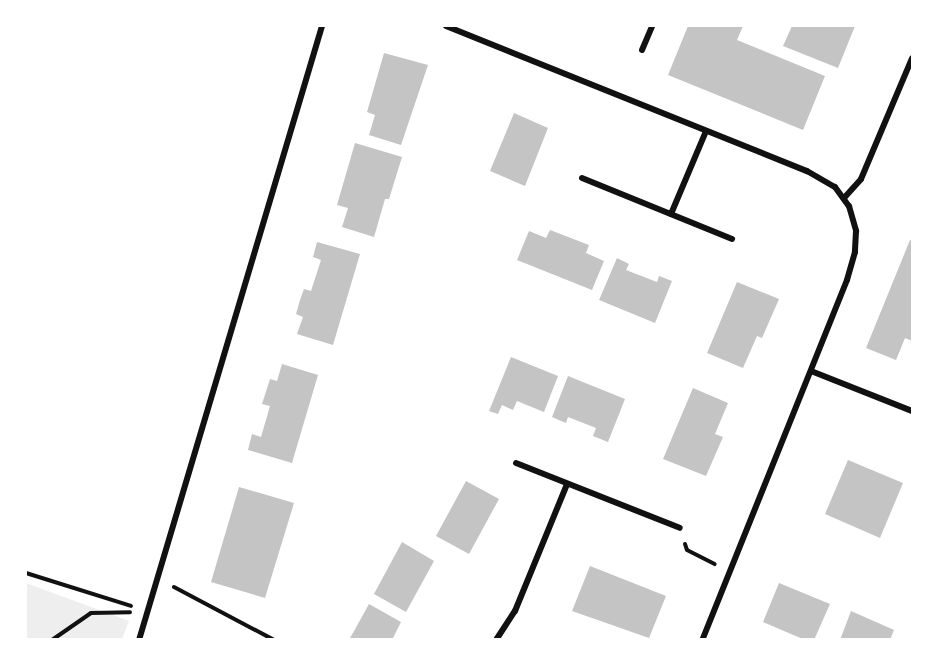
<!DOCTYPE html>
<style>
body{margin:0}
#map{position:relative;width:938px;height:665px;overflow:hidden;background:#fff;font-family:"Asap Condensed",sans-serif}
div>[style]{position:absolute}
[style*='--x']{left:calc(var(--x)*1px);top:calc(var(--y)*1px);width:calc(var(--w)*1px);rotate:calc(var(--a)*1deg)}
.green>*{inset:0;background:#eee}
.building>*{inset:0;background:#c4c4c4}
.path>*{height:4px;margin:-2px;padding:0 2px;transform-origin:2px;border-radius:2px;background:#111}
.minor>*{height:6px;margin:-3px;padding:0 3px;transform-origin:3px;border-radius:3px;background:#111}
span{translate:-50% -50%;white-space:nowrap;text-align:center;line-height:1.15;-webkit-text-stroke:5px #fff;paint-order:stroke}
.frame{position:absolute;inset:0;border:27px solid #fff;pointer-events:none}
</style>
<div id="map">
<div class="green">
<div style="clip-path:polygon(26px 583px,129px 621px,122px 639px,26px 639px)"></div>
</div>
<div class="building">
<div style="clip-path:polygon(688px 26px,743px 26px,737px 40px,825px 76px,803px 130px,668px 75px)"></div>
<div style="clip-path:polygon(792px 26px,855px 26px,838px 68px,783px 46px)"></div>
<div style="clip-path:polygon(384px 53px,428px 65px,401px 145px,369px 135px,375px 115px,367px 112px)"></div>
<div style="clip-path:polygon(514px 113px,548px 128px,525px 186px,490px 171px)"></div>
<div style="clip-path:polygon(355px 143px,402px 157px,389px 199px,385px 199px,374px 237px,342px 227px,348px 208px,337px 205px)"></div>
<div style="clip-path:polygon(550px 230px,589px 245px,586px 253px,604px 261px,592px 290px,517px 260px,529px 231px,546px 238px)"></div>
<div style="clip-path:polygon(910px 240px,912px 241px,912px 341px,905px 338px,896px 360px,866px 348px)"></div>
<div style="clip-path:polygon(317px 242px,360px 254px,333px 345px,297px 334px,303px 317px,296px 314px,300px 300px,304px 289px,311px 291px,321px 260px,313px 257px)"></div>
<div style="clip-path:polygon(617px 258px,629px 264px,626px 270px,657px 282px,659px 276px,672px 281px,655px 323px,599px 300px)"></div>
<div style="clip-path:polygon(737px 282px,779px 299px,762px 338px,757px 336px,743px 368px,707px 353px)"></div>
<div style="clip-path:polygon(511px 357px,558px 376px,544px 412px,517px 401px,513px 410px,502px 405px,498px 414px,489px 411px)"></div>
<div style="clip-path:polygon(282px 364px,318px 375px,292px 463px,248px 450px,252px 434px,261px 437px,270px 406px,262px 404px,270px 379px,277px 381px)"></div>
<div style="clip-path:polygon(568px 376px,625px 399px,608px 442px,593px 436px,596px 428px,568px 417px,566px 423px,552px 417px)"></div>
<div style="clip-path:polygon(693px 388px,728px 403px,715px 434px,723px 437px,706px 476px,663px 459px)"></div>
<div style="clip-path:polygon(848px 460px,903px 483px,880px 538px,825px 514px)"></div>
<div style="clip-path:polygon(466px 481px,499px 499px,469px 554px,436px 536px)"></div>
<div style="clip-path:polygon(239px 487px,294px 503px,265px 598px,211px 582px)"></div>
<div style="clip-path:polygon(402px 542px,434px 561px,406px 612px,374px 594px)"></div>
<div style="clip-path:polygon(590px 566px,666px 596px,649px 638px,572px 611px)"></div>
<div style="clip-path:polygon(779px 583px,830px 604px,814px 640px,805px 640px,763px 622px)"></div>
<div style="clip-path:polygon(369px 604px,401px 622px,392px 640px,349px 640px)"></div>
<div style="clip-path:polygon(851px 611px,894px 630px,890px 640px,840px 640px)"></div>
</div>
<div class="path">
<div style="--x:685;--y:544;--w:6;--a:72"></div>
<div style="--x:687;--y:550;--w:31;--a:27"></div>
<div style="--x:26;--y:573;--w:110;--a:17.4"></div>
<div style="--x:174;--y:587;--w:113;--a:27.9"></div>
<div style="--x:52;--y:640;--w:47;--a:-34.7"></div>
<div style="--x:91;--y:613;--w:39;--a:-1"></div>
</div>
<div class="minor">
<div style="--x:446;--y:26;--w:389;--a:21.9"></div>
<div style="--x:807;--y:171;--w:32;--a:30"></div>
<div style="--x:835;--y:187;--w:24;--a:54"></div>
<div style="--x:849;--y:206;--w:26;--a:74"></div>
<div style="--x:856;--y:231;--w:21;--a:93"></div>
<div style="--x:855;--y:252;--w:29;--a:106"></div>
<div style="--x:847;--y:280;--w:388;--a:111.9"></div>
<div style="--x:642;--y:50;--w:26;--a:-67"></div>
<div style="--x:582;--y:178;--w:162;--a:22.1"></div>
<div style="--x:844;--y:198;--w:25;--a:-48"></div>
<div style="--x:861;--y:179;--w:131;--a:-67.1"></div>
<div style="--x:671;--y:214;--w:90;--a:-67.1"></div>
<div style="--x:811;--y:371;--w:109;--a:21.6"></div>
<div style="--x:516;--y:463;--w:176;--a:21.6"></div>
<div style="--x:139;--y:640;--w:641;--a:-73.4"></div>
<div style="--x:496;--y:640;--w:35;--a:-57"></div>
<div style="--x:515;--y:611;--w:137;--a:-67.7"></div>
</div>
<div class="frame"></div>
</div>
